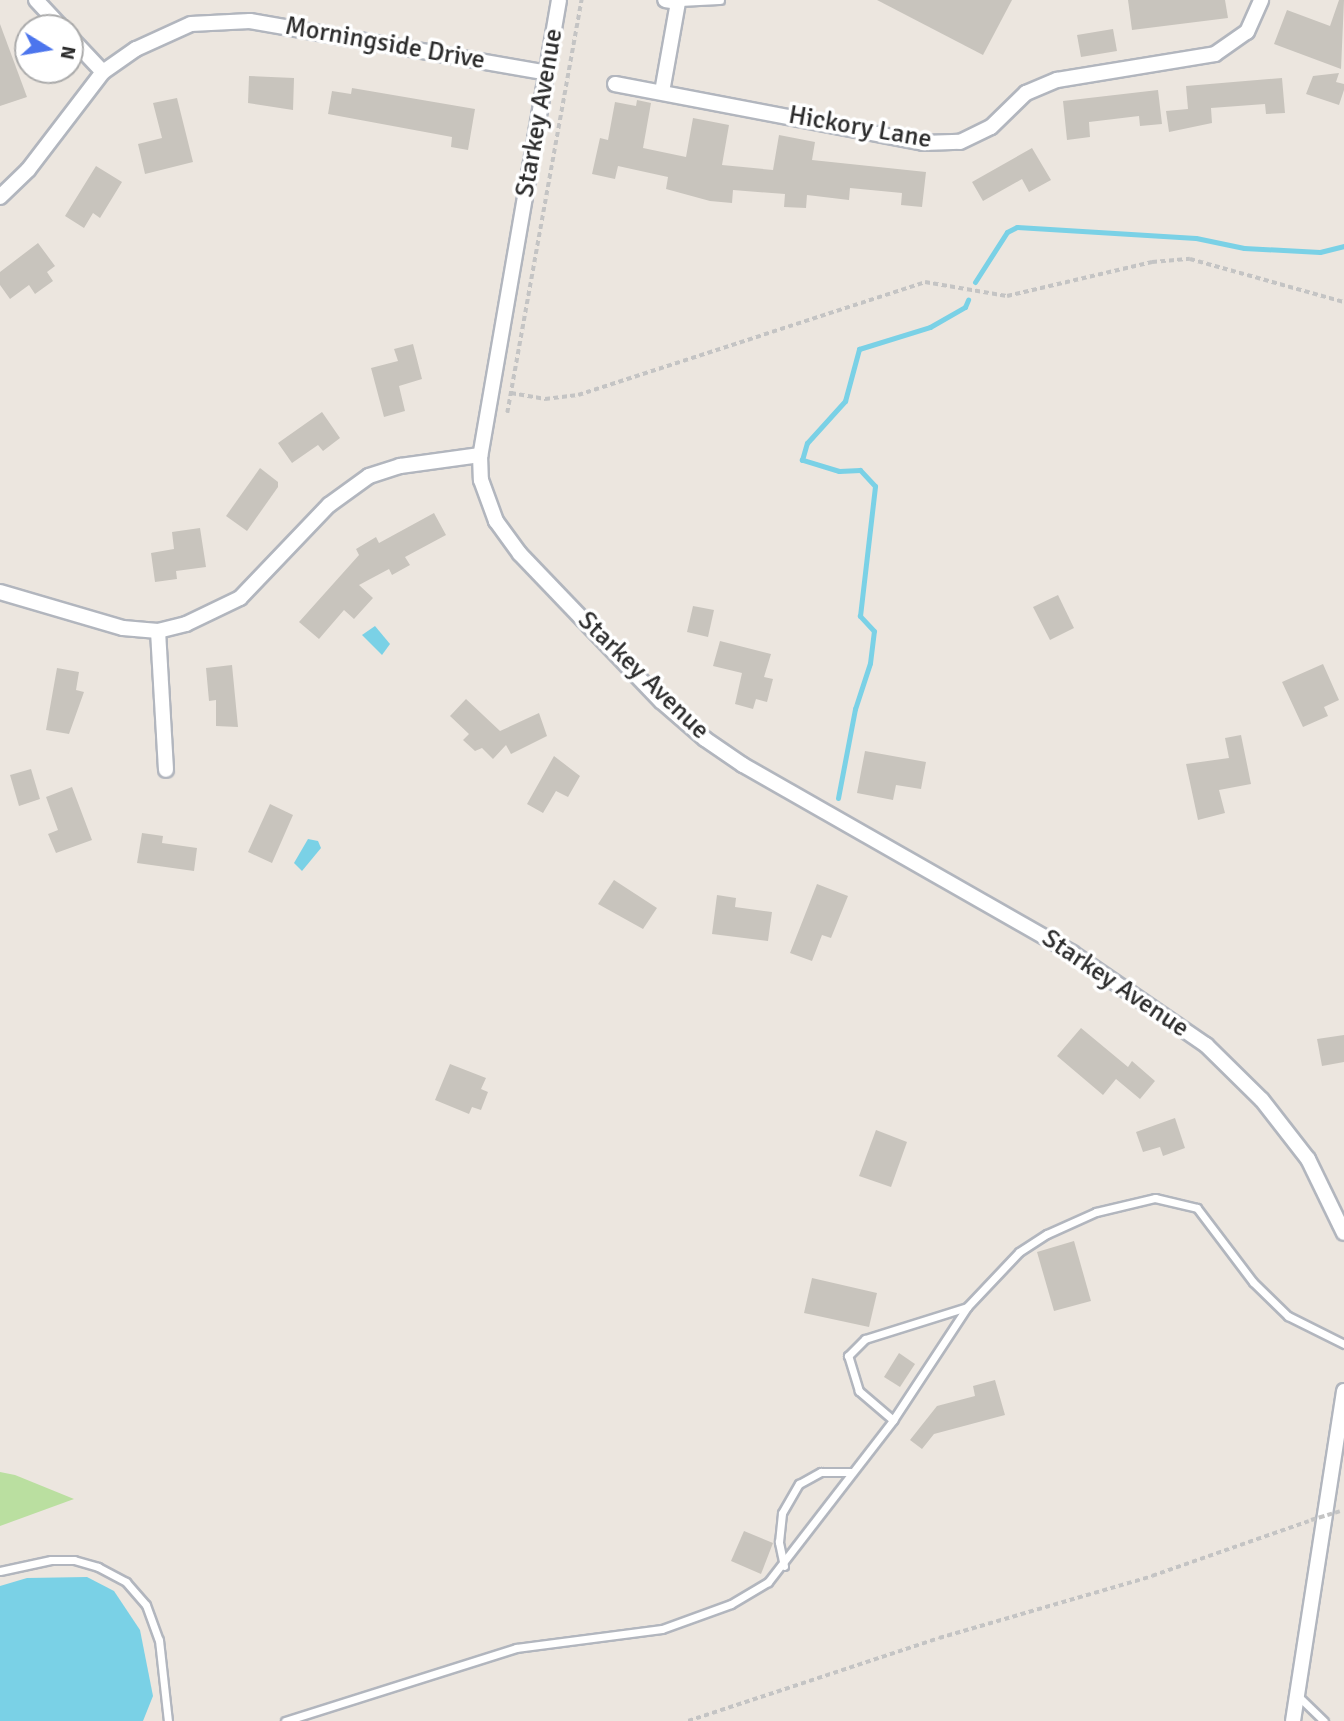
<!DOCTYPE html>
<style>
body{margin:0}
#map{position:relative;width:1344px;height:1721px;overflow:hidden;background:#ece6df;font-family:Signika,sans-serif}
div>[style]{position:absolute}
[style*='--x']{left:calc(var(--x)*1px);top:calc(var(--y)*1px);width:calc(var(--w)*1px);rotate:calc(var(--a)*1deg)}
.green>*{inset:0;background:#badfa0}
.water>*{inset:0;background:#7ad1e6}
.stream>*{height:5px;margin:-2.5px;padding:0 2.5px;transform-origin:2.5px;border-radius:2.5px;background:#7ad1e6}
.building>*{inset:0;background:#c8c4bd}
.path>*{height:3.5px;margin-top:-1.75px;transform-origin:0;background:repeating-linear-gradient(90deg,#c4c4c4 0 5px,transparent 0 8.5px)}
.roads{filter:drop-shadow(2px 0 #b2b6be) drop-shadow(-2px 0 #b2b6be) drop-shadow(0 2px #b2b6be) drop-shadow(0 -2px #b2b6be)}
.lane>*{height:7px;margin:-3.5px;padding:0 3.5px;transform-origin:3.5px;border-radius:3.5px;background:#fff}
.street>*{height:14px;margin:-7px;padding:0 7px;transform-origin:7px;border-radius:7px;background:#fff}
.path-bridge>*{height:3.5px;margin-top:-1.75px;transform-origin:0;background:repeating-linear-gradient(90deg,#c4c4c4 0 5px,transparent 0 8.5px)}
span{translate:-50% -50%;white-space:nowrap;text-align:center;line-height:1.15;-webkit-text-stroke:7px #fff;paint-order:stroke}
.street-label{font-size:26px;color:#2c2c2c}
.north{position:absolute;left:14px;top:14px;width:70px;height:70px;box-sizing:border-box;background:#fff;border:2px solid #ababab;border-radius:50%;rotate:101deg;font-size:19px;font-weight:700;line-height:28px;text-align:center;color:#2c2c2c}
.north::after{content:'';display:block;margin:auto;width:24px;height:32px;background:#4c75ed;clip-path:polygon(50% 0,100% 100%,50% 72%,0 100%)}
</style>
<div id="map">
<div class="green">
<div style="clip-path:polygon(0 1472px,15px 1475px,74px 1499px,0 1526px)"></div>
</div>
<div class="water">
<div style="clip-path:polygon(375px 626px,390px 644px,382px 655px,362px 635px)"></div>
<div style="clip-path:polygon(308px 839px,318px 841px,321px 848px,302px 871px,294px 863px)"></div>
<div style="clip-path:polygon(87px 1577px,114px 1591px,140px 1630px,153px 1696px,143px 1721px,0 1721px,0 1586px,27px 1578px)"></div>
</div>
<div class="stream">
<div style="--x:975;--y:282;--w:59;--a:-57.4"></div>
<div style="--x:1007;--y:232;--w:11;--a:-27"></div>
<div style="--x:1017;--y:227;--w:179;--a:3.5"></div>
<div style="--x:1196;--y:238;--w:49;--a:11.8"></div>
<div style="--x:1244;--y:248;--w:76;--a:3"></div>
<div style="--x:1320;--y:252;--w:25;--a:-14"></div>
<div style="--x:838;--y:798;--w:91;--a:-79.2"></div>
<div style="--x:855;--y:709;--w:48;--a:-71.9"></div>
<div style="--x:870;--y:663;--w:32;--a:-83"></div>
<div style="--x:874;--y:631;--w:21;--a:-133"></div>
<div style="--x:860;--y:616;--w:131;--a:-83.4"></div>
<div style="--x:875;--y:486;--w:22;--a:-133"></div>
<div style="--x:860;--y:470;--w:21;--a:177"></div>
<div style="--x:839;--y:471;--w:39;--a:-163"></div>
<div style="--x:802;--y:460;--w:18;--a:-74"></div>
<div style="--x:807;--y:443;--w:57;--a:-47.9"></div>
<div style="--x:845;--y:401;--w:54;--a:-74.9"></div>
<div style="--x:859;--y:349;--w:74;--a:-17.2"></div>
<div style="--x:930;--y:327;--w:40;--a:-29.7"></div>
<div style="--x:965;--y:307;--w:8;--a:-67"></div>
</div>
<div class="building">
<div style="clip-path:polygon(877px 0,1012px 0,983px 55px)"></div>
<div style="clip-path:polygon(1128px 0,1225px 0,1228px 18px,1132px 30px)"></div>
<div style="clip-path:polygon(1339px 0,1344px 0,1341px 69px,1274px 44px,1287px 10px,1330px 26px)"></div>
<div style="clip-path:polygon(0 24px,27px 97px,0 106px)"></div>
<div style="clip-path:polygon(1113px 29px,1117px 51px,1081px 57px,1077px 35px)"></div>
<div style="clip-path:polygon(1339px 73px,1336px 82px,1344px 84px,1344px 90px,1339px 105px,1306px 94px,1313px 76px)"></div>
<div style="clip-path:polygon(249px 76px,294px 78px,293px 110px,248px 103px)"></div>
<div style="clip-path:polygon(1282px 78px,1285px 113px,1266px 114px,1265px 104px,1211px 108px,1212px 123px,1169px 132px,1166px 111px,1188px 109px,1186px 86px)"></div>
<div style="clip-path:polygon(352px 88px,475px 109px,468px 150px,451px 147px,452px 137px,328px 114px,332px 91px,351px 94px)"></div>
<div style="clip-path:polygon(1158px 90px,1162px 124px,1140px 126px,1139px 116px,1089px 122px,1090px 137px,1067px 140px,1063px 101px)"></div>
<div style="clip-path:polygon(177px 98px,193px 162px,145px 174px,138px 144px,162px 138px,153px 103px)"></div>
<div style="clip-path:polygon(637px 100px,651px 103px,643px 148px,686px 157px,693px 118px,729px 125px,722px 165px,773px 170px,779px 135px,815px 142px,812px 160px,926px 172px,922px 207px,901px 205px,902px 193px,850px 188px,849px 200px,807px 195px,806px 208px,784px 207px,785px 194px,733px 190px,732px 203px,710px 201px,666px 189px,668px 177px,618px 166px,615px 179px,592px 174px,600px 138px,608px 140px,615px 102px,636px 106px)"></div>
<div style="clip-path:polygon(1032px 148px,1051px 180px,1029px 192px,1022px 179px,983px 201px,972px 182px)"></div>
<div style="clip-path:polygon(96px 166px,122px 182px,100px 218px,93px 213px,84px 228px,65px 216px)"></div>
<div style="clip-path:polygon(38px 243px,55px 266px,47px 272px,53px 281px,35px 294px,29px 285px,10px 299px,0 285px,0 272px)"></div>
<div style="clip-path:polygon(413px 344px,422px 379px,399px 386px,405px 411px,384px 417px,371px 368px,398px 361px,394px 349px)"></div>
<div style="clip-path:polygon(322px 412px,340px 438px,323px 451px,318px 445px,292px 463px,278px 443px)"></div>
<div style="clip-path:polygon(260px 468px,278px 482px,278px 487px,247px 531px,226px 516px)"></div>
<div style="clip-path:polygon(434px 513px,446px 535px,405px 557px,410px 565px,392px 575px,389px 569px,359px 585px,373px 598px,354px 619px,344px 610px,319px 639px,299px 622px,359px 555px,356px 549px,376px 537px,379px 543px)"></div>
<div style="clip-path:polygon(200px 528px,206px 567px,176px 571px,177px 579px,155px 582px,151px 553px,174px 549px,172px 532px)"></div>
<div style="clip-path:polygon(1058px 595px,1074px 628px,1050px 640px,1033px 607px)"></div>
<div style="clip-path:polygon(693px 606px,714px 610px,708px 637px,687px 632px)"></div>
<div style="clip-path:polygon(720px 641px,771px 654px,764px 677px,773px 679px,767px 702px,756px 699px,753px 709px,735px 704px,742px 673px,713px 666px)"></div>
<div style="clip-path:polygon(1323px 664px,1339px 700px,1324px 707px,1328px 716px,1303px 727px,1282px 682px)"></div>
<div style="clip-path:polygon(232px 665px,238px 727px,216px 726px,216px 700px,209px 701px,206px 668px)"></div>
<div style="clip-path:polygon(57px 668px,79px 672px,76px 690px,84px 692px,69px 734px,46px 730px)"></div>
<div style="clip-path:polygon(466px 699px,500px 731px,539px 713px,547px 736px,511px 754px,506px 745px,493px 759px,482px 748px,475px 751px,463px 740px,469px 734px,450px 716px)"></div>
<div style="clip-path:polygon(1241px 735px,1251px 784px,1219px 790px,1225px 813px,1198px 820px,1186px 764px,1229px 758px,1225px 738px)"></div>
<div style="clip-path:polygon(865px 751px,926px 762px,921px 789px,896px 785px,893px 800px,857px 793px)"></div>
<div style="clip-path:polygon(554px 756px,580px 776px,568px 797px,556px 791px,543px 813px,527px 804px)"></div>
<div style="clip-path:polygon(31px 769px,40px 799px,19px 806px,10px 775px)"></div>
<div style="clip-path:polygon(72px 787px,92px 840px,56px 853px,48px 834px,58px 830px,46px 797px)"></div>
<div style="clip-path:polygon(270px 804px,293px 815px,272px 863px,248px 852px)"></div>
<div style="clip-path:polygon(142px 833px,163px 836px,162px 843px,197px 848px,194px 871px,137px 863px)"></div>
<div style="clip-path:polygon(614px 880px,657px 908px,643px 929px,598px 904px)"></div>
<div style="clip-path:polygon(817px 884px,848px 896px,831px 938px,822px 935px,812px 961px,790px 953px)"></div>
<div style="clip-path:polygon(717px 895px,736px 898px,735px 907px,772px 912px,768px 941px,712px 934px)"></div>
<div style="clip-path:polygon(1081px 1028px,1128px 1067px,1132px 1061px,1155px 1081px,1140px 1099px,1116px 1079px,1103px 1095px,1057px 1056px)"></div>
<div style="clip-path:polygon(1344px 1035px,1344px 1062px,1322px 1066px,1317px 1039px)"></div>
<div style="clip-path:polygon(450px 1064px,486px 1078px,481px 1089px,488px 1092px,481px 1110px,472px 1107px,469px 1114px,435px 1100px)"></div>
<div style="clip-path:polygon(1175px 1118px,1185px 1148px,1163px 1156px,1160px 1147px,1143px 1152px,1136px 1132px)"></div>
<div style="clip-path:polygon(876px 1130px,907px 1142px,891px 1187px,859px 1176px)"></div>
<div style="clip-path:polygon(1074px 1241px,1091px 1301px,1054px 1311px,1037px 1252px)"></div>
<div style="clip-path:polygon(812px 1278px,877px 1293px,869px 1327px,804px 1313px)"></div>
<div style="clip-path:polygon(899px 1353px,915px 1364px,900px 1387px,884px 1377px)"></div>
<div style="clip-path:polygon(995px 1380px,1005px 1415px,934px 1434px,922px 1449px,910px 1440px,937px 1406px,975px 1396px,973px 1386px)"></div>
<div style="clip-path:polygon(744px 1531px,773px 1543px,761px 1574px,731px 1561px)"></div>
</div>
<div class="path">
<div style="--x:511;--y:393;--w:35;--a:10"></div>
<div style="--x:545;--y:399;--w:33;--a:-7"></div>
<div style="--x:578;--y:395;--w:365;--a:-18"></div>
<div style="--x:925;--y:282;--w:83;--a:9.7"></div>
<div style="--x:1007;--y:296;--w:149;--a:-13.2"></div>
<div style="--x:1152;--y:262;--w:38;--a:-5"></div>
<div style="--x:1190;--y:259;--w:160;--a:15.6"></div>
<div style="--x:507;--y:413;--w:420;--a:-79.8"></div>
<div style="--x:688;--y:1721;--w:264;--a:-18.3"></div>
<div style="--x:939;--y:1638;--w:222;--a:-16.2"></div>
<div style="--x:1152;--y:1576;--w:166;--a:-19.3"></div>
</div>
<div class="roads">
<div class="lane">
<div style="--x:678;--y:2;--w:42;--a:-2.7"></div>
<div style="--x:893;--y:1420;--w:45;--a:-139.5"></div>
<div style="--x:859;--y:1391;--w:37;--a:-107"></div>
<div style="--x:848;--y:1356;--w:24;--a:-45"></div>
<div style="--x:865;--y:1339;--w:107;--a:-17.4"></div>
<div style="--x:784;--y:1566;--w:25;--a:-102"></div>
<div style="--x:779;--y:1542;--w:29;--a:-84"></div>
<div style="--x:782;--y:1513;--w:34;--a:-60"></div>
<div style="--x:799;--y:1484;--w:25;--a:-29"></div>
<div style="--x:821;--y:1472;--w:31;--a:0"></div>
<div style="--x:0;--y:1571;--w:52;--a:-12.2"></div>
<div style="--x:51;--y:1560;--w:23;--a:0"></div>
<div style="--x:74;--y:1560;--w:25;--a:16"></div>
<div style="--x:98;--y:1567;--w:32;--a:28"></div>
<div style="--x:126;--y:1582;--w:30;--a:49"></div>
<div style="--x:146;--y:1605;--w:37;--a:70"></div>
<div style="--x:159;--y:1640;--w:81;--a:83.7"></div>
<div style="--x:1298;--y:1696;--w:36;--a:44"></div>
<div style="--x:285;--y:1721;--w:242;--a:-17.5"></div>
<div style="--x:516;--y:1648;--w:147;--a:-7.4"></div>
<div style="--x:662;--y:1629;--w:73;--a:-19.9"></div>
<div style="--x:731;--y:1604;--w:43;--a:-30.7"></div>
<div style="--x:768;--y:1582;--w:205;--a:-52.3"></div>
<div style="--x:893;--y:1420;--w:136;--a:-56.7"></div>
<div style="--x:968;--y:1306;--w:74;--a:-46.6"></div>
<div style="--x:1019;--y:1252;--w:33;--a:-33"></div>
<div style="--x:1047;--y:1234;--w:54;--a:-24.2"></div>
<div style="--x:1096;--y:1212;--w:61;--a:-13.3"></div>
<div style="--x:1155;--y:1198;--w:43;--a:13.4"></div>
<div style="--x:1197;--y:1208;--w:93;--a:52.9"></div>
<div style="--x:1253;--y:1282;--w:49;--a:44.2"></div>
<div style="--x:1288;--y:1316;--w:63;--a:26.6"></div>
</div>
<div class="street">
<div style="--x:36;--y:0;--w:38;--a:47"></div>
<div style="--x:559;--y:0;--w:462;--a:99.8"></div>
<div style="--x:480;--y:455;--w:25;--a:88"></div>
<div style="--x:481;--y:480;--w:44;--a:69.9"></div>
<div style="--x:496;--y:521;--w:41;--a:54"></div>
<div style="--x:520;--y:554;--w:204;--a:46.2"></div>
<div style="--x:661;--y:701;--w:58;--a:40.8"></div>
<div style="--x:705;--y:739;--w:46;--a:34.4"></div>
<div style="--x:743;--y:765;--w:379;--a:29.7"></div>
<div style="--x:1072;--y:953;--w:163;--a:34.5"></div>
<div style="--x:1206;--y:1045;--w:78;--a:44.5"></div>
<div style="--x:1262;--y:1100;--w:75;--a:52.1"></div>
<div style="--x:1308;--y:1159;--w:82;--a:64.1"></div>
<div style="--x:70;--y:37;--w:48;--a:46.7"></div>
<div style="--x:615;--y:84;--w:314;--a:10.8"></div>
<div style="--x:923;--y:143;--w:37;--a:-2"></div>
<div style="--x:960;--y:142;--w:34;--a:-26"></div>
<div style="--x:991;--y:127;--w:49;--a:-44.2"></div>
<div style="--x:1026;--y:93;--w:34;--a:-23"></div>
<div style="--x:1057;--y:80;--w:160;--a:-9.3"></div>
<div style="--x:1215;--y:54;--w:39;--a:-35"></div>
<div style="--x:1247;--y:32;--w:35;--a:-66"></div>
<div style="--x:662;--y:92;--w:91;--a:-79.9"></div>
<div style="--x:678;--y:2;--w:13;--a:-171"></div>
<div style="--x:0;--y:197;--w:39;--a:-44"></div>
<div style="--x:28;--y:170;--w:123;--a:-52.6"></div>
<div style="--x:103;--y:72;--w:40;--a:-34.9"></div>
<div style="--x:136;--y:49;--w:60;--a:-24.4"></div>
<div style="--x:191;--y:24;--w:59;--a:-2.9"></div>
<div style="--x:250;--y:21;--w:302;--a:9.9"></div>
<div style="--x:0;--y:592;--w:128;--a:16.3"></div>
<div style="--x:123;--y:628;--w:35;--a:5"></div>
<div style="--x:158;--y:631;--w:29;--a:-14"></div>
<div style="--x:186;--y:624;--w:60;--a:-25.7"></div>
<div style="--x:240;--y:598;--w:129;--a:-46.3"></div>
<div style="--x:329;--y:505;--w:49;--a:-35.9"></div>
<div style="--x:369;--y:476;--w:33;--a:-18"></div>
<div style="--x:400;--y:466;--w:81;--a:-7.8"></div>
<div style="--x:158;--y:631;--w:139;--a:86.7"></div>
<div style="--x:1293;--y:1721;--w:334;--a:-81.2"></div>
</div>
</div>
<div class="path-bridge">
<div style="--x:1311;--y:1520;--w:34;--a:-17"></div>
</div>
<div class="street-label">
<span style="left:385px;top:44px;rotate:10deg">Morningside Drive</span>
<span style="left:540px;top:113px;rotate:-80deg">Starkey Avenue</span>
<span style="left:860px;top:128px;rotate:10deg">Hickory Lane</span>
<span style="left:643px;top:676px;rotate:44deg">Starkey Avenue</span>
<span style="left:1115px;top:984px;rotate:34deg">Starkey Avenue</span>
</div>
<div class="north">N</div>
</div>
